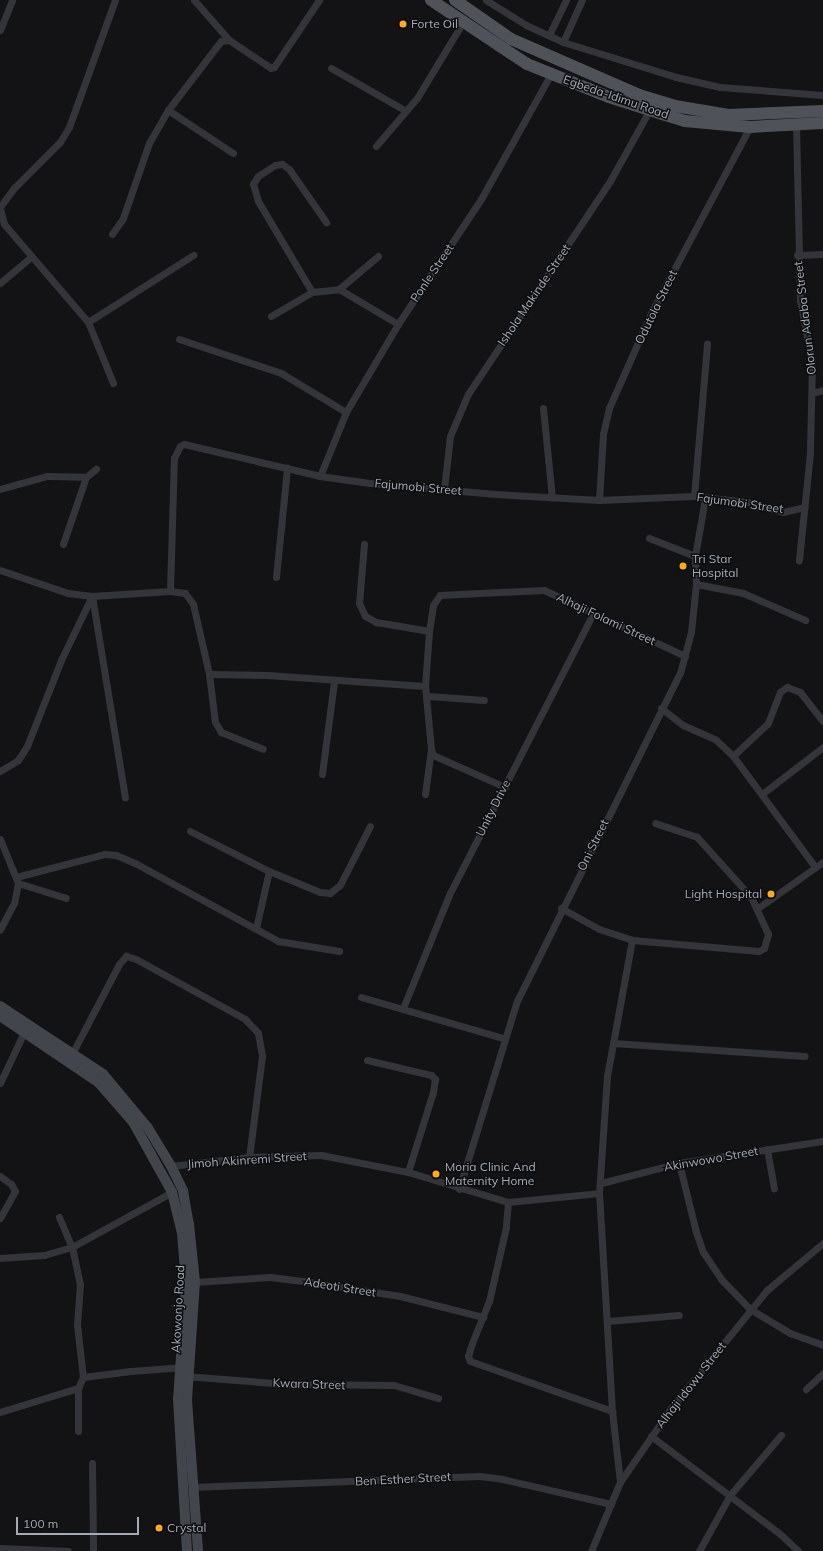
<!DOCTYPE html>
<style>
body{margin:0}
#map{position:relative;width:823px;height:1551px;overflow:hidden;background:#131315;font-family:Mulish,sans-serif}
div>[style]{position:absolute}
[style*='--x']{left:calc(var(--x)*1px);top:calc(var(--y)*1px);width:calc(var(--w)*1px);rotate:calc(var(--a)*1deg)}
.minor>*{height:7px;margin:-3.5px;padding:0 3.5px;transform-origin:3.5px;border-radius:3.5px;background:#34353b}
.secondary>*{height:10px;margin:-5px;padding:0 5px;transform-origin:5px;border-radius:5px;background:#42454b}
.primary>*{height:12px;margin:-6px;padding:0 6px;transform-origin:6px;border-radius:6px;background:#50525a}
.dots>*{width:11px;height:11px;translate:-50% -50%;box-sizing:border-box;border:2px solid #0e0e10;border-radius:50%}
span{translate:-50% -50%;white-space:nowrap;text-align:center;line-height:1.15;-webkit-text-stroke:3px #0e0e10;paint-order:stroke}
.poi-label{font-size:12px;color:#a4abb7}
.left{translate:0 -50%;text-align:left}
.right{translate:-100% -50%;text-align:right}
.street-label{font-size:12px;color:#a4abb7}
.scale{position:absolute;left:16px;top:1517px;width:123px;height:18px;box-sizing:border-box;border:2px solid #a4abb7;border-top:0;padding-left:5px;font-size:12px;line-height:14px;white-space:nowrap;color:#a4abb7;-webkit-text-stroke:3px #0e0e10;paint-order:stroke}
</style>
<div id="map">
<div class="minor">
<div style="--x:194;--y:0;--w:53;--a:48.8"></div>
<div style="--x:486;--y:0;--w:47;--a:32"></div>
<div style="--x:526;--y:25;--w:41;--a:24.7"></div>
<div style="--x:563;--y:42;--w:118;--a:17.2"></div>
<div style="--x:676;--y:77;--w:45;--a:12.8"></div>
<div style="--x:720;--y:87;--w:103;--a:4.4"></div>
<div style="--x:0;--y:30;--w:32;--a:-68"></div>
<div style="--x:549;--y:35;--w:39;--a:-64"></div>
<div style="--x:563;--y:42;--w:46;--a:-65.7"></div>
<div style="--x:331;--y:68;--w:86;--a:29.8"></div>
<div style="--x:168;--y:110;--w:78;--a:33.5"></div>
<div style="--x:796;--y:124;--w:176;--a:88.7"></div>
<div style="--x:800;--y:300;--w:63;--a:79"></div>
<div style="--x:812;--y:362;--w:91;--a:91.3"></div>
<div style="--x:810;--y:453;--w:108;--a:95.9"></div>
<div style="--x:376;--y:146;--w:63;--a:-49.5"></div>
<div style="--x:417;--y:98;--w:89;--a:-58.8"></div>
<div style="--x:0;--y:207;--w:24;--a:-54"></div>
<div style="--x:14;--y:188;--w:65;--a:-45"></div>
<div style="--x:60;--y:142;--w:17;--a:-59"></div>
<div style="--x:69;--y:127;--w:135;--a:-70.1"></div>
<div style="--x:0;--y:208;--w:16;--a:76"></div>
<div style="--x:4;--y:224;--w:129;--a:49.4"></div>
<div style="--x:88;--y:322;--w:66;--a:67.7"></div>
<div style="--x:112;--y:234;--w:19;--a:-55"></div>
<div style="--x:123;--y:218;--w:79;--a:-70.9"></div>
<div style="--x:149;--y:143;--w:38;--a:-60"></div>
<div style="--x:168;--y:110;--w:87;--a:-52.5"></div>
<div style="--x:221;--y:41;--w:8;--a:-7"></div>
<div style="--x:229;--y:40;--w:50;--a:33.7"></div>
<div style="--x:271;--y:68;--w:3;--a:-18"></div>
<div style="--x:274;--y:67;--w:81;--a:-56.1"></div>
<div style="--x:797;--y:255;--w:26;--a:-2"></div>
<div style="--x:0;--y:283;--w:39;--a:-40"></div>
<div style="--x:339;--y:289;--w:69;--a:30.7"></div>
<div style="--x:312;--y:292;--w:106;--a:-120.7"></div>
<div style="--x:258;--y:201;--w:18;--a:-106"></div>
<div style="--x:253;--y:184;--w:9;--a:-58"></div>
<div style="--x:258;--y:176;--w:20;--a:-33"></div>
<div style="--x:275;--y:165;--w:7;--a:-8"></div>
<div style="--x:282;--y:164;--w:9;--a:36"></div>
<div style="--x:289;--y:169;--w:65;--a:55.1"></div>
<div style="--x:271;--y:316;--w:48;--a:-30.3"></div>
<div style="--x:312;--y:292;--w:27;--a:-6"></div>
<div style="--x:339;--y:289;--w:51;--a:-40.2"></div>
<div style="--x:88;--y:322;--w:125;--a:-32.5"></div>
<div style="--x:179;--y:339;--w:108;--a:18.4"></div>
<div style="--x:281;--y:373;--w:76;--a:31"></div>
<div style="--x:812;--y:393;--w:11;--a:-15"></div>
<div style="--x:543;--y:408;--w:90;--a:84.3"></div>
<div style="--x:320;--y:476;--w:69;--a:-67.9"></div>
<div style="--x:346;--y:412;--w:102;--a:-59.4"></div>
<div style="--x:398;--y:324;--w:150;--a:-56.4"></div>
<div style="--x:481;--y:199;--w:143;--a:-60.8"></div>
<div style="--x:0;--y:489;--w:49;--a:-15.5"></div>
<div style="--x:47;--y:476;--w:39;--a:1"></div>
<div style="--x:444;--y:489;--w:53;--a:-83.5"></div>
<div style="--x:450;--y:436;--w:46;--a:-66.8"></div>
<div style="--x:468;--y:394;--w:256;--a:-56.3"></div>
<div style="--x:610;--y:181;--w:82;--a:-60.9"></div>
<div style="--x:694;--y:496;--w:153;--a:-85.1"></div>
<div style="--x:599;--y:500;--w:66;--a:-86.5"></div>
<div style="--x:603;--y:434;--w:27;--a:-77"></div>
<div style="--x:609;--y:408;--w:106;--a:-66.1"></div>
<div style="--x:652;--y:311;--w:208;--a:-62"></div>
<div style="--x:649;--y:538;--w:49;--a:21.4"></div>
<div style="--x:63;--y:544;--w:71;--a:-71.1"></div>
<div style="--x:86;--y:477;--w:13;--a:-39"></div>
<div style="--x:364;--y:544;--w:59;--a:94.8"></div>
<div style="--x:359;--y:603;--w:14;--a:65"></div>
<div style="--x:365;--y:616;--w:13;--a:29"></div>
<div style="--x:376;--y:622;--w:54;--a:9.6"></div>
<div style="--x:0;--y:570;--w:72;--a:18.7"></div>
<div style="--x:68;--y:593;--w:24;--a:7"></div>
<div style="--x:92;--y:596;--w:78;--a:-3.7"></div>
<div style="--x:170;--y:591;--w:15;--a:8"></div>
<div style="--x:185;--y:593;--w:14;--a:54"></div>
<div style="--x:193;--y:604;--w:72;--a:77.1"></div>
<div style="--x:209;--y:674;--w:48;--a:82.9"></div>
<div style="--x:215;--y:722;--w:12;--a:59"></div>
<div style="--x:221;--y:732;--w:45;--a:22"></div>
<div style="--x:276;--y:577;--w:110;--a:-84.2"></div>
<div style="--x:696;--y:584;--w:48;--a:10.8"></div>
<div style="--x:743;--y:593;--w:68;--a:23.5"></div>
<div style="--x:170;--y:591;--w:133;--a:-88.3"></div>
<div style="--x:174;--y:458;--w:13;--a:-63"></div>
<div style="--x:180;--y:446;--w:4;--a:-27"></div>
<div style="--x:184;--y:444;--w:140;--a:13.2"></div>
<div style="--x:320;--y:476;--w:50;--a:8"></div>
<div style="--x:370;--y:483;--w:126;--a:5"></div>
<div style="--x:496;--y:494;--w:103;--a:3.3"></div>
<div style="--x:599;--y:500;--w:95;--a:-2.4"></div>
<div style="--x:694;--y:496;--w:54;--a:6.3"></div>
<div style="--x:748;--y:502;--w:36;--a:16"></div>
<div style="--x:783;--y:512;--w:22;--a:-13"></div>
<div style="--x:92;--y:596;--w:204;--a:80.7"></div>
<div style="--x:209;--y:674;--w:58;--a:1"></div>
<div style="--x:267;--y:675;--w:158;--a:4"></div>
<div style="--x:428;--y:696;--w:56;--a:4.1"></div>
<div style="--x:661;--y:708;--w:28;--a:38"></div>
<div style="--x:683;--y:725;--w:36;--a:24"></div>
<div style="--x:716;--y:740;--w:23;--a:43"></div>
<div style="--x:733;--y:756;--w:138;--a:53.5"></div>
<div style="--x:431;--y:749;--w:6;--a:72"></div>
<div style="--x:433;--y:755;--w:79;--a:24"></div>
<div style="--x:733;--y:756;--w:48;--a:-43.3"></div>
<div style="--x:768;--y:723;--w:33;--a:-69"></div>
<div style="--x:780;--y:692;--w:9;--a:-36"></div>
<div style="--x:787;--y:687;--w:14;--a:21"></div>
<div style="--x:800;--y:692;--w:37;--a:52"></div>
<div style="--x:0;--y:771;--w:21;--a:-31"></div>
<div style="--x:18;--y:760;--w:17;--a:-57"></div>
<div style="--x:27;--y:746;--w:92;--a:-68.4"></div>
<div style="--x:61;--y:660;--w:71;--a:-64.2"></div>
<div style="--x:322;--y:774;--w:94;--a:-82.6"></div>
<div style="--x:425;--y:794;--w:45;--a:-82.4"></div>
<div style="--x:431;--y:749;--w:63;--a:-95.4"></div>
<div style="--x:425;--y:686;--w:55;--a:-85.8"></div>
<div style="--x:429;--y:631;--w:26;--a:-81"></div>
<div style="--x:433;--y:605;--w:12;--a:-55"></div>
<div style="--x:440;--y:595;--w:104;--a:-2.8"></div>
<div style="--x:544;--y:590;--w:156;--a:25.1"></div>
<div style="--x:762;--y:794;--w:77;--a:-37.6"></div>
<div style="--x:190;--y:831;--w:89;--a:26.9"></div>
<div style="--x:269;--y:871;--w:55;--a:22.4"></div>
<div style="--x:320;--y:892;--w:10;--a:6"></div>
<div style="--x:330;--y:893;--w:13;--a:-39"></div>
<div style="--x:340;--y:885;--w:66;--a:-63"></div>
<div style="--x:0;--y:839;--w:48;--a:67.8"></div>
<div style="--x:18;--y:883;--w:20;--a:101"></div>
<div style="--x:14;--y:903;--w:30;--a:118"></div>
<div style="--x:16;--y:877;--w:92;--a:-14.5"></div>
<div style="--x:105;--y:854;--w:11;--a:5"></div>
<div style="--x:116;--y:855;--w:21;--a:23"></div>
<div style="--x:135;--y:863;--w:163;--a:28.6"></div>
<div style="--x:278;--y:941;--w:62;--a:9.3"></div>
<div style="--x:18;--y:883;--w:50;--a:17.4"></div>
<div style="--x:561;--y:908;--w:43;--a:28.9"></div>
<div style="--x:599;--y:929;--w:35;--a:18"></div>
<div style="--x:632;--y:940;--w:127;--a:5"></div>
<div style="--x:759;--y:951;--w:6;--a:-31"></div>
<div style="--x:764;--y:948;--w:15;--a:-74"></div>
<div style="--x:768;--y:934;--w:41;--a:-114.7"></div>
<div style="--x:751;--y:897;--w:81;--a:-132"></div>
<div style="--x:697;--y:837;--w:44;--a:-161.6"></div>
<div style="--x:758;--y:908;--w:80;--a:-35.3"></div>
<div style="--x:256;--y:928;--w:58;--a:-77.2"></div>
<div style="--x:361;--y:997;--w:148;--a:16.1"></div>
<div style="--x:403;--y:1008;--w:124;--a:-67.8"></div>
<div style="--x:450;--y:893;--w:314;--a:-62.9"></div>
<div style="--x:613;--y:1043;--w:192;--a:3.9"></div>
<div style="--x:73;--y:1052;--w:99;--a:-62.4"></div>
<div style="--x:119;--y:964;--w:11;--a:-49"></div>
<div style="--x:126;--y:956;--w:10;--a:17"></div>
<div style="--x:136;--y:959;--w:124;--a:28.8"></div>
<div style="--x:245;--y:1019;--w:19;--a:47"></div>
<div style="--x:258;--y:1033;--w:23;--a:80"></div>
<div style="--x:262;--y:1056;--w:102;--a:97.3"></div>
<div style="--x:367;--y:1060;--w:66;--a:13.2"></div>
<div style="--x:431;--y:1075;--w:6;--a:45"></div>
<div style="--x:435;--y:1079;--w:13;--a:99"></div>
<div style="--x:433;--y:1092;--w:84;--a:107.4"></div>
<div style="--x:0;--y:1083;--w:61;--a:-64.7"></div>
<div style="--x:767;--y:1149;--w:40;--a:80"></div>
<div style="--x:679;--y:1163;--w:71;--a:76.2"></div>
<div style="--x:696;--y:1232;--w:21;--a:71"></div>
<div style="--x:703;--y:1252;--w:32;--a:56"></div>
<div style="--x:721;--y:1279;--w:42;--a:46"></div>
<div style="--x:750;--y:1309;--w:47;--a:31"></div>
<div style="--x:790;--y:1333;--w:35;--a:20"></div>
<div style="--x:171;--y:1166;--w:79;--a:-6.6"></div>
<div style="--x:249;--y:1157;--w:72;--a:-1.6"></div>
<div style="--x:321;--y:1155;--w:89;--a:11.1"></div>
<div style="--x:408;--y:1172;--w:104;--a:16.7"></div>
<div style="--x:508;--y:1202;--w:91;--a:-5.6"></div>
<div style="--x:0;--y:1176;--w:14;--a:36"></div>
<div style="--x:11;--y:1184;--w:8;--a:60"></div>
<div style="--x:15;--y:1191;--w:31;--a:119"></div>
<div style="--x:601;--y:1183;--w:81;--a:-14.4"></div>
<div style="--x:679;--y:1163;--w:146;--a:-8.7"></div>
<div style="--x:459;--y:1189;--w:197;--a:-72.9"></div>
<div style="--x:517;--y:1001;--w:366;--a:-63.6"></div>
<div style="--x:680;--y:673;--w:42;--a:-75"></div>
<div style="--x:691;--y:632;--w:48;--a:-84.1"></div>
<div style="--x:696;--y:584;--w:28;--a:-92"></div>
<div style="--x:695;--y:556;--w:59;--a:-80.2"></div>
<div style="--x:508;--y:1202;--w:25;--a:95"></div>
<div style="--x:506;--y:1227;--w:76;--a:102.9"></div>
<div style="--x:489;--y:1301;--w:45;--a:112"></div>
<div style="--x:472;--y:1343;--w:14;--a:107"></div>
<div style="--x:468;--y:1356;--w:5;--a:68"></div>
<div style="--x:470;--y:1361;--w:151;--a:19.4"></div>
<div style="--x:59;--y:1217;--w:33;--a:67"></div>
<div style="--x:72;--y:1247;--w:38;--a:78"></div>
<div style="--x:80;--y:1284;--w:41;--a:94.2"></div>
<div style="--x:77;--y:1325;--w:52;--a:83.4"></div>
<div style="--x:83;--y:1377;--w:12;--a:114"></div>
<div style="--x:78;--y:1388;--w:43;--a:90"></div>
<div style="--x:0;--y:1258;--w:44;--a:-3.9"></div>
<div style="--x:44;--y:1255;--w:29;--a:-16"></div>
<div style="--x:72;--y:1247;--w:114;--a:-28.8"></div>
<div style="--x:195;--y:1282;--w:75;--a:-3.8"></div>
<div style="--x:270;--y:1277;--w:39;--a:7"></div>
<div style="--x:309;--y:1282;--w:92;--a:8.7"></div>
<div style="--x:400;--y:1296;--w:86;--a:14.2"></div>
<div style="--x:608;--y:1321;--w:71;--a:-4.8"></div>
<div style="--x:185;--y:1376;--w:102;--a:4.5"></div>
<div style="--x:287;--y:1384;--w:107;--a:0.5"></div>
<div style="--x:394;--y:1385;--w:46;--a:16.5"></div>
<div style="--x:83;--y:1377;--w:48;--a:-7.1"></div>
<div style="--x:131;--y:1371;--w:53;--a:-4.3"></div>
<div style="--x:806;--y:1389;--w:23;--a:-43"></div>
<div style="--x:0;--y:1412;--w:82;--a:-17.1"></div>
<div style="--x:651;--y:1436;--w:161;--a:37.2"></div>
<div style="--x:779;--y:1533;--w:26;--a:43"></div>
<div style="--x:92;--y:1463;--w:88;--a:89.3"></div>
<div style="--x:620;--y:1482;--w:71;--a:-96.4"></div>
<div style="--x:612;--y:1411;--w:218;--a:-93.4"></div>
<div style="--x:599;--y:1193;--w:117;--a:-86.1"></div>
<div style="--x:607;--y:1076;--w:138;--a:-79.6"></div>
<div style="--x:192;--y:1487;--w:287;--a:-2.2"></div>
<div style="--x:479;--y:1476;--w:23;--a:7"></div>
<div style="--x:502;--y:1479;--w:112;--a:12.9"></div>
<div style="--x:0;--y:1548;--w:68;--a:2.5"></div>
<div style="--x:591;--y:1551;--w:75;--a:-67.2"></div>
<div style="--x:620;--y:1482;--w:90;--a:-55.4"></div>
<div style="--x:671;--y:1408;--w:152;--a:-50.9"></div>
<div style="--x:767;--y:1290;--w:73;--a:-40"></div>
<div style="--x:699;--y:1551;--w:64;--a:-61"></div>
<div style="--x:730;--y:1495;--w:79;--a:-49.6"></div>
</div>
<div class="secondary">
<div style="--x:0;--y:1006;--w:123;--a:33.4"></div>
<div style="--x:103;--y:1074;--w:70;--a:50.2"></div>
<div style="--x:148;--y:1128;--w:44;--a:58.8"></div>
<div style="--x:171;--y:1166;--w:28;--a:64"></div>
<div style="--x:183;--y:1191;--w:34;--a:80"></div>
<div style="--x:189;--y:1224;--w:58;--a:84.1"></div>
<div style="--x:195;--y:1282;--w:118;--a:93.9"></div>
<div style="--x:187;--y:1400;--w:151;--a:85.8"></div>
<div style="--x:0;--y:1016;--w:118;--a:34"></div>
<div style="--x:98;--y:1082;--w:53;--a:48.8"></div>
<div style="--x:133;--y:1122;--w:80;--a:60.9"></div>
<div style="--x:172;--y:1192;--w:42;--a:76.3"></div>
<div style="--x:182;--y:1233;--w:50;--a:85.4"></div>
<div style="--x:186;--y:1283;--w:116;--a:93.9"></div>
<div style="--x:178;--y:1399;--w:152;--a:86.6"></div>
</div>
<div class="primary">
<div style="--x:431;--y:0;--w:115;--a:33.7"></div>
<div style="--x:527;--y:64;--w:88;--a:21.9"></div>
<div style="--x:609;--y:97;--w:56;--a:17.8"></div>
<div style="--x:662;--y:114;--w:24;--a:17"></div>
<div style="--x:685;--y:121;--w:65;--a:5.3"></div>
<div style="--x:750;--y:127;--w:73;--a:-3.1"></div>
<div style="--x:455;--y:0;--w:68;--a:34.9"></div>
<div style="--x:511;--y:39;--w:140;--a:23.6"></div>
<div style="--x:639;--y:95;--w:38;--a:17"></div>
<div style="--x:675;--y:106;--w:54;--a:9.6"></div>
<div style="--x:728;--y:115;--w:95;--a:-2.4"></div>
</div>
<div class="dots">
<div style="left:403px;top:24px;background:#ffab22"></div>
<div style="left:683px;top:566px;background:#ffab22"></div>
<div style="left:771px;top:894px;background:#ffab22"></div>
<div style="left:436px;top:1174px;background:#ffab22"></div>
<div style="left:159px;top:1528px;background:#ffab22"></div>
</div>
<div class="poi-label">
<span class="left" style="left:411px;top:24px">Forte Oil</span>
<span class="left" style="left:692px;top:566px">Tri Star<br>Hospital</span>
<span class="right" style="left:762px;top:894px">Light Hospital</span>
<span class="left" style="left:445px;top:1174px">Moria Clinic And<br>Maternity Home</span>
<span class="left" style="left:167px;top:1528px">Crystal</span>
</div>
<div class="street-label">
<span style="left:616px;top:97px;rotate:19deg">Egbeda-Idimu Road</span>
<span style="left:432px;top:273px;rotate:-56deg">Ponle Street</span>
<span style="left:534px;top:295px;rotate:-56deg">Ishola Makinde Street</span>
<span style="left:656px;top:307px;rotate:-64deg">Odutola Street</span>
<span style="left:805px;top:318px;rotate:-97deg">Olorun Adaba Street</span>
<span style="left:418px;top:487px;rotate:5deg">Fajumobi Street</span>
<span style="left:740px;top:503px;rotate:8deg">Fajumobi Street</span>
<span style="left:606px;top:619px;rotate:25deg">Alhaji Folami Street</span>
<span style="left:493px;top:808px;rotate:-63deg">Unity Drive</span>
<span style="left:593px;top:845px;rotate:-64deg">Oni Street</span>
<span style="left:711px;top:1159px;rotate:-10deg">Akinwowo Street</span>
<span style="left:247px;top:1160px;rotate:-4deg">Jimoh Akinremi Street</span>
<span style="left:340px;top:1287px;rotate:9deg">Adeoti Street</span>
<span style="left:178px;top:1309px;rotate:-87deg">Akowonjo Road</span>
<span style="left:309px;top:1384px;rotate:2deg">Kwara Street</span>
<span style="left:691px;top:1385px;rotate:-52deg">Alhaji Idowu Street</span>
<span style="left:403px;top:1479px;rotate:-3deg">Ben Esther Street</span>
</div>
<div class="scale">100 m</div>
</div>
